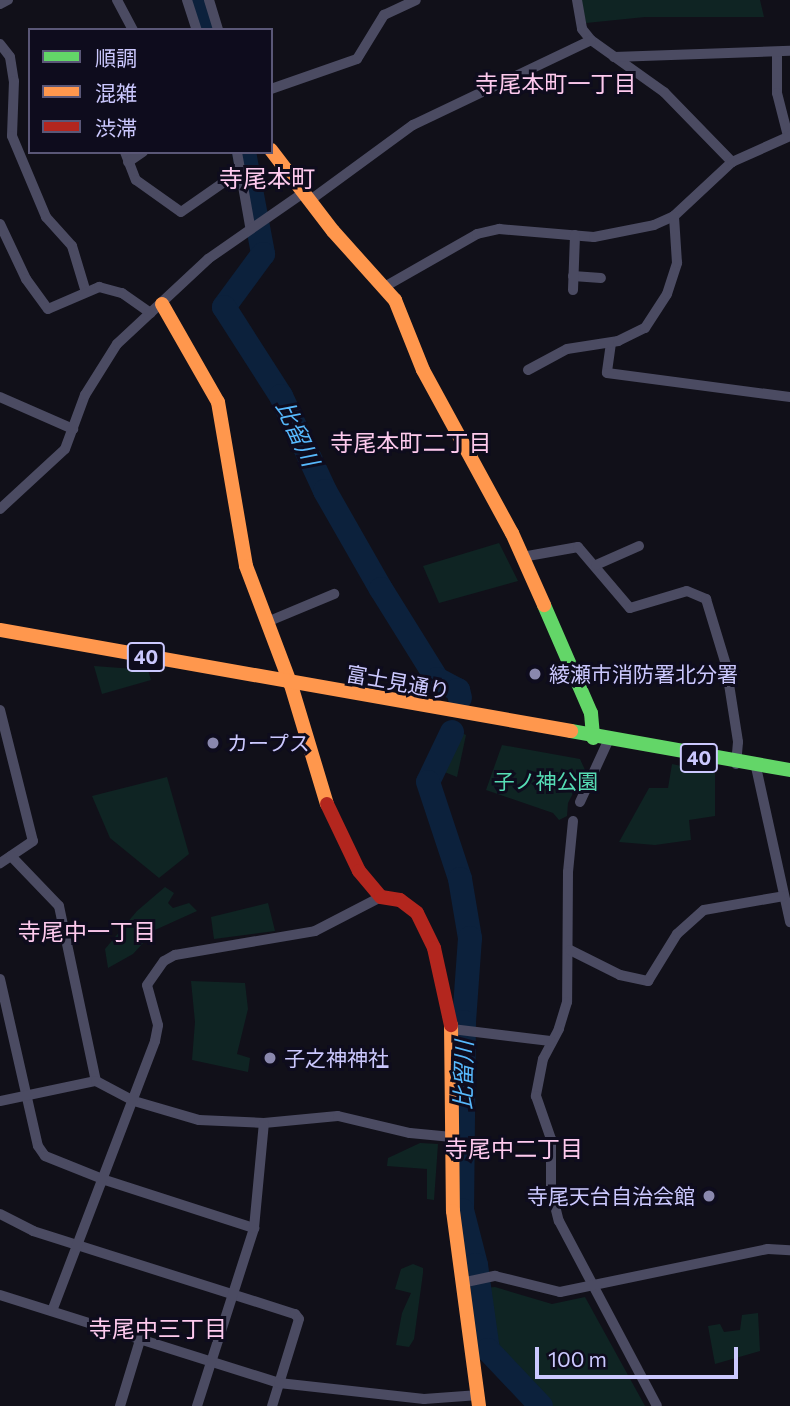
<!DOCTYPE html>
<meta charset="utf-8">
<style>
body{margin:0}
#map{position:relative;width:790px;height:1406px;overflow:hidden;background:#111019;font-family:Commissioner,"Noto Sans JP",sans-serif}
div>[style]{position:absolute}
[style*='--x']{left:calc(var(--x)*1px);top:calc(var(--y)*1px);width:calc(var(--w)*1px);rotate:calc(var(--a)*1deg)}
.green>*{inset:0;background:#0f2423}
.river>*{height:24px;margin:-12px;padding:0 12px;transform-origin:12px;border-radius:12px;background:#0c213c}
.street>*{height:10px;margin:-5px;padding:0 5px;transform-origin:5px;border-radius:5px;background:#4b4b62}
.fast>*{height:14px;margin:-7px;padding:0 7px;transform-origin:7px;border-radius:7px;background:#63d668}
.slow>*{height:14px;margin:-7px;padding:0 7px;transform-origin:7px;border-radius:7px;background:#ff974d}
.jam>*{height:14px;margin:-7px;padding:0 7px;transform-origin:7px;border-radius:7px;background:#b3261e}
.dots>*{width:19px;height:19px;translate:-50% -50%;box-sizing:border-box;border:4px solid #0e0c1d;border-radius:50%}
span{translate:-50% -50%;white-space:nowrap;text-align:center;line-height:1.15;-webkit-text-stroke:6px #0e0c1d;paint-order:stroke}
.shield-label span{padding:2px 5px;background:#0e0c1d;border:2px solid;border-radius:5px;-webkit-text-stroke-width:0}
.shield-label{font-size:19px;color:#cbc8fe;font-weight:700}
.poi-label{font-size:21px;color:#cbc8fe}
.left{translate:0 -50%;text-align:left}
.right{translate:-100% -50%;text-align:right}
.street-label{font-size:21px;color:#cbc8fe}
.park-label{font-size:21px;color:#56dcb4}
.neighbourhood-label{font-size:23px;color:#fecaee}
.water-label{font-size:23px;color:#57b9fd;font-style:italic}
.quarter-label{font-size:24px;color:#fecaee}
.legend{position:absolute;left:28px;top:28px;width:245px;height:126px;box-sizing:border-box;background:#0e0c1d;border:2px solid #5a5777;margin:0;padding:9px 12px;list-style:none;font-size:21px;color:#cbc8fe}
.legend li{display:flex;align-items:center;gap:14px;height:35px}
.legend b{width:35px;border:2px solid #5a5777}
.scale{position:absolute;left:535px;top:1347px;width:203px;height:32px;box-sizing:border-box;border:4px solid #cbc8fe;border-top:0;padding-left:9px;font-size:21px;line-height:24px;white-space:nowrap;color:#cbc8fe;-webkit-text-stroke:5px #0e0c1d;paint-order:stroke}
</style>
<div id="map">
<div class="green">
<div style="clip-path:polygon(581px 0,760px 0,764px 17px,645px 17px,586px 23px)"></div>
<div style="clip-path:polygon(499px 543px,518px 581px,439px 603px,423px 566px)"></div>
<div style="clip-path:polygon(94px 666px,148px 670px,151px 680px,102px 694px)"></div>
<div style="clip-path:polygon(453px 729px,466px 735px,457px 777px,437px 769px)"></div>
<div style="clip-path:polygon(502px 745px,580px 759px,585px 770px,568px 803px,567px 816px,559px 820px,553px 813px,486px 790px)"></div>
<div style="clip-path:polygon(672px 764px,715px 773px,715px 816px,689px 820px,691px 840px,655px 845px,619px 842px,649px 788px,668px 788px)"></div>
<div style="clip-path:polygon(167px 777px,189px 854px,159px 878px,110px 838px,92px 796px)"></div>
<div style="clip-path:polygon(165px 887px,174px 893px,168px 903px,173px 908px,189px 903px,197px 911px,155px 930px,133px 954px,108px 968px,105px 949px,137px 911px)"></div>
<div style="clip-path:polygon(268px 903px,275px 931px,214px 939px,211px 917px)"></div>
<div style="clip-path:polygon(191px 981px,245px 983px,248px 1009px,237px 1054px,250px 1058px,248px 1072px,192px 1060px,195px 1022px)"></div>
<div style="clip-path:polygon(420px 1143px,438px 1144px,434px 1200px,427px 1199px,427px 1169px,387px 1166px,388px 1158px)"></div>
<div style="clip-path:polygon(413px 1264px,423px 1268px,423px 1273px,414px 1339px,409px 1347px,396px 1345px,402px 1313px,411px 1293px,395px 1289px,401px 1269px)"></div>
<div style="clip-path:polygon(495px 1287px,552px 1304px,585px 1297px,645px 1406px,546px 1406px,492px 1347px,485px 1288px)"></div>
<div style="clip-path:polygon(758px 1313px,760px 1351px,715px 1364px,708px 1326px,720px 1324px,724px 1332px,740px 1330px,742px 1315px)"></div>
</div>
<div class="river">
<div style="--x:200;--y:0;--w:31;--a:73"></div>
<div style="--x:244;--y:152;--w:104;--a:79.4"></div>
<div style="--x:263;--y:254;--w:66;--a:126.3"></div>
<div style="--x:224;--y:307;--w:106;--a:57.4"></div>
<div style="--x:281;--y:396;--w:105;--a:65.1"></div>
<div style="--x:325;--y:491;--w:113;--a:60.3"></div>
<div style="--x:381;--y:589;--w:106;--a:58.1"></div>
<div style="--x:437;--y:679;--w:24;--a:28"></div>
<div style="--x:458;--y:690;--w:8;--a:76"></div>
<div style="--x:452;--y:732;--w:55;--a:115.6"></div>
<div style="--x:428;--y:782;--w:102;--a:71.7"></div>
<div style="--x:460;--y:879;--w:60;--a:80.4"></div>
<div style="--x:470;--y:938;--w:84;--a:94.1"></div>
<div style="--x:464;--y:1022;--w:188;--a:90.6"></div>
<div style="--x:462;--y:1210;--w:57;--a:75.7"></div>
<div style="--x:476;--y:1265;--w:86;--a:82"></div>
<div style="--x:488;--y:1350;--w:77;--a:46.6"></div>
</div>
<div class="street">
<div style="--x:117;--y:0;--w:34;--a:62"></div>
<div style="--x:187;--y:0;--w:32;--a:72"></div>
<div style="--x:209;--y:0;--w:31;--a:73"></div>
<div style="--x:577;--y:0;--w:29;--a:80"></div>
<div style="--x:582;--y:29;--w:14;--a:51"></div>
<div style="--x:591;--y:40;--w:90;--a:35.5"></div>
<div style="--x:664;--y:92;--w:98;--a:45.8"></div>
<div style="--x:0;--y:4;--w:9;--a:-27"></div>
<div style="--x:0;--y:44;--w:16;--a:52"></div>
<div style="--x:10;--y:57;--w:24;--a:81"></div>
<div style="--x:14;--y:81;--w:55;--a:92.1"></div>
<div style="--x:12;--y:136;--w:88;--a:67.2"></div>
<div style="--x:46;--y:217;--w:39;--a:48"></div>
<div style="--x:72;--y:246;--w:45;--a:73.2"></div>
<div style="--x:777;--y:52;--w:41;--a:90"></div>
<div style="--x:777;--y:93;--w:44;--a:75.7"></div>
<div style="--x:614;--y:57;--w:176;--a:-2"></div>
<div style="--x:271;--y:89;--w:91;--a:-19.2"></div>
<div style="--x:357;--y:59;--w:52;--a:-58.5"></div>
<div style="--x:384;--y:15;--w:35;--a:-25"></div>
<div style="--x:125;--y:152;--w:30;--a:69"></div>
<div style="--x:136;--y:180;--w:55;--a:35.4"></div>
<div style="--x:181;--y:212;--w:72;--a:-34.8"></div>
<div style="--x:237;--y:152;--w:75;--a:80"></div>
<div style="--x:128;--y:162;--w:18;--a:-34"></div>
<div style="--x:309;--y:201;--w:129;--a:-36.2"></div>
<div style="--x:413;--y:125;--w:197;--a:-25.5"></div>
<div style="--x:0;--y:224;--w:61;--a:64.7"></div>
<div style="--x:26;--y:279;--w:37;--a:54"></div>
<div style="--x:48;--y:309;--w:56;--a:-23.3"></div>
<div style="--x:99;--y:287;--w:24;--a:15"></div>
<div style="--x:122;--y:293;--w:35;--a:35"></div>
<div style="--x:573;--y:276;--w:28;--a:4"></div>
<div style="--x:386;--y:286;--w:105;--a:-29.7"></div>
<div style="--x:477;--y:234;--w:23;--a:-13"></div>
<div style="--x:499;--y:229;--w:95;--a:4.8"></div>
<div style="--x:594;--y:237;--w:61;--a:-11.3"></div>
<div style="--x:654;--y:225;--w:22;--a:-24"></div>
<div style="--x:674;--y:216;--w:79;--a:-43"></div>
<div style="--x:732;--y:162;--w:64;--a:-24.1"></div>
<div style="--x:573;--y:290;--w:55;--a:-87.9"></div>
<div style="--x:611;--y:343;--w:30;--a:98"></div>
<div style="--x:607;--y:373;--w:185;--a:7.5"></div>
<div style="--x:528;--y:370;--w:44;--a:-28.3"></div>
<div style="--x:567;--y:349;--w:52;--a:-8.9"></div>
<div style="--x:618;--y:341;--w:30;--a:-26"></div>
<div style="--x:645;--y:328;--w:40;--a:-57.1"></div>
<div style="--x:667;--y:294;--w:33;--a:-72"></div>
<div style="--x:677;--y:263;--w:47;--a:-93.7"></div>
<div style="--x:0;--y:397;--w:80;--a:23.7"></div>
<div style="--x:0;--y:509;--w:88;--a:-42.7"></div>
<div style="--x:65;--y:449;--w:58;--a:-69.7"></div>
<div style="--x:85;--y:395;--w:60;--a:-57.9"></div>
<div style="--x:117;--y:344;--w:125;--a:-43"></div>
<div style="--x:208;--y:259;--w:116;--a:-34.8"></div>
<div style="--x:522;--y:557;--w:57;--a:-10.1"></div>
<div style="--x:578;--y:547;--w:80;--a:49.6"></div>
<div style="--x:630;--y:608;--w:59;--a:-16.6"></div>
<div style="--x:687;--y:591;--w:21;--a:23"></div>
<div style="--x:706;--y:599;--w:69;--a:73.1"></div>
<div style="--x:726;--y:665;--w:78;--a:81.1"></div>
<div style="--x:738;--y:742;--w:22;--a:95"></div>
<div style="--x:596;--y:565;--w:47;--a:-23.8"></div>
<div style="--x:267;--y:622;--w:73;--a:-22.7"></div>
<div style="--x:0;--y:710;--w:135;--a:75.9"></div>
<div style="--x:33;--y:841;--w:40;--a:146"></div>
<div style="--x:756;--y:767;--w:159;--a:77.6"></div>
<div style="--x:580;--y:802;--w:67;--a:-65.3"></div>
<div style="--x:573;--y:821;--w:51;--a:95.6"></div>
<div style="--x:568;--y:872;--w:130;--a:90.4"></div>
<div style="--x:567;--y:1002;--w:28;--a:107"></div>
<div style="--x:559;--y:1029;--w:34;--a:118"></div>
<div style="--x:543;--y:1059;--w:38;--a:101"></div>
<div style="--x:536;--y:1096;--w:46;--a:70.8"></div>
<div style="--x:551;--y:1139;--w:51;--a:90"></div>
<div style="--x:551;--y:1190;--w:32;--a:76"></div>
<div style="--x:559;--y:1221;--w:209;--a:62.1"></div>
<div style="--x:11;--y:856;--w:69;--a:46.2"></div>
<div style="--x:59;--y:906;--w:179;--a:78.1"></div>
<div style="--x:570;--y:950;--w:56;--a:26.6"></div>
<div style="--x:620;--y:975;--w:29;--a:12"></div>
<div style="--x:648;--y:981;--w:55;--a:-58.3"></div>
<div style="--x:677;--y:934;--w:36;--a:-42"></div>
<div style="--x:704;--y:910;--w:81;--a:-9.9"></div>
<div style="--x:0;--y:979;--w:171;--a:77.2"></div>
<div style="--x:38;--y:1146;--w:12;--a:55"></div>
<div style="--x:45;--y:1156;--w:65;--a:21.8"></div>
<div style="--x:105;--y:1180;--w:157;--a:17.9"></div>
<div style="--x:452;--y:1029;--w:99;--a:7"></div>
<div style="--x:0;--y:1101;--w:98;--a:-11.8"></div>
<div style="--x:96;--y:1081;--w:43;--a:27.8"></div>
<div style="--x:134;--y:1101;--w:68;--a:16.3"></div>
<div style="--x:199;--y:1120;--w:65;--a:2.6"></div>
<div style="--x:264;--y:1123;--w:74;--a:-5.4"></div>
<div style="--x:338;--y:1116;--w:74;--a:13.3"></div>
<div style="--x:410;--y:1133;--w:42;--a:5.4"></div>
<div style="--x:0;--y:1214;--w:37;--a:27"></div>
<div style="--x:33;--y:1231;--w:275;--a:17.6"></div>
<div style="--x:295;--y:1314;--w:6;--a:51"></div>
<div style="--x:299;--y:1319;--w:91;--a:107.2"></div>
<div style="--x:466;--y:1282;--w:30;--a:-12"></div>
<div style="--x:495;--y:1276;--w:67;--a:13.8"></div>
<div style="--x:560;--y:1292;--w:212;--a:-11.7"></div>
<div style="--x:768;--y:1249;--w:22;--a:3"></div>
<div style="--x:0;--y:1295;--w:293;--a:17.5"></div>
<div style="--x:279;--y:1383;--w:146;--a:6.3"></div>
<div style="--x:424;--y:1399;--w:55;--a:-4.2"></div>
<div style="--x:52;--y:1311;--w:289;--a:-69.1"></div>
<div style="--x:155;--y:1041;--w:16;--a:-79"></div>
<div style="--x:158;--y:1025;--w:41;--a:-105.4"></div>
<div style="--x:147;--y:985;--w:29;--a:-55"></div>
<div style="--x:164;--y:961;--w:13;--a:-29"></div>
<div style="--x:175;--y:955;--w:142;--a:-9.7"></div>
<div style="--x:315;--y:931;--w:74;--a:-27.3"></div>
<div style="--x:120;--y:1406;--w:69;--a:-73.1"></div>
<div style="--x:197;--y:1406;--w:187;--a:-72.2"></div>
<div style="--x:254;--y:1228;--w:105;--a:-84.6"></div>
</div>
<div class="fast">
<div style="--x:544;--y:605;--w:118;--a:66.5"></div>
<div style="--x:591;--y:713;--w:25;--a:85"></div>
<div style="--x:571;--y:731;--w:222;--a:10.1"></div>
</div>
<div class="slow">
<div style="--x:271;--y:150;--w:102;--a:52.6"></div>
<div style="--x:333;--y:231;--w:93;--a:48.1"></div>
<div style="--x:395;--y:300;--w:75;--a:68.2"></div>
<div style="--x:423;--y:370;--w:186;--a:61.4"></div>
<div style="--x:512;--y:533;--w:79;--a:66"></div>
<div style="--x:162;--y:304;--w:113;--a:60.3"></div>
<div style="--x:218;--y:402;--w:166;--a:80.3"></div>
<div style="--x:246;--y:566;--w:127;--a:69.3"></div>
<div style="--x:291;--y:685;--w:124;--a:73.2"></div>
<div style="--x:0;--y:630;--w:580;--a:10.03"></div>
<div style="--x:451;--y:1025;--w:186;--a:89.4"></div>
<div style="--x:453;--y:1211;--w:197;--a:82.4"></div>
</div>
<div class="jam">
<div style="--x:327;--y:804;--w:74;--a:64.5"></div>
<div style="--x:359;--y:871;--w:34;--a:50"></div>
<div style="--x:381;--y:897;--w:19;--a:9"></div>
<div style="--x:400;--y:900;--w:21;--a:37"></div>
<div style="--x:417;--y:913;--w:39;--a:64"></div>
<div style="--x:434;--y:948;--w:79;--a:77.6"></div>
</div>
<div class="dots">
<div style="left:535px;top:674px;background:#8a88ae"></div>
<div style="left:213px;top:743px;background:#8a88ae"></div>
<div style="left:270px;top:1058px;background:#8a88ae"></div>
<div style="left:709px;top:1196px;background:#8a88ae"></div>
</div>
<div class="shield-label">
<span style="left:146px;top:657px">40</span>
<span style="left:699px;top:758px">40</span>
</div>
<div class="poi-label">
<span class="left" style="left:549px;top:674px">綾瀬市消防署北分署</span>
<span class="left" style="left:227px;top:743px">カープス</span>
<span class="left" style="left:284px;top:1058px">子之神神社</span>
<span class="right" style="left:695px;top:1196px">寺尾天台自治会館</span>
</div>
<div class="street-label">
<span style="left:398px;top:682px;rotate:10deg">富士見通り</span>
</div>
<div class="park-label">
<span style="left:546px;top:781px">子ノ神公園</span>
</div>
<div class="neighbourhood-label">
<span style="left:556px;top:83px">寺尾本町一丁目</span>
<span style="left:411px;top:442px">寺尾本町二丁目</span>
<span style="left:87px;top:931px">寺尾中一丁目</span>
<span style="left:514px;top:1148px">寺尾中二丁目</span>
<span style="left:158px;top:1328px">寺尾中三丁目</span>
</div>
<div class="water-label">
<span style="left:298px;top:433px;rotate:65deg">比留川</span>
<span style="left:463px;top:1075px;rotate:-89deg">比留川</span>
</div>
<div class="quarter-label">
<span style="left:267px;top:178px">寺尾本町</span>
</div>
<ul class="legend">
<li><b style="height:9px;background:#63d668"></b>順調</li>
<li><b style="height:9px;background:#ff974d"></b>混雑</li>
<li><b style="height:9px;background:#b3261e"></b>渋滞</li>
</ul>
<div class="scale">100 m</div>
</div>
